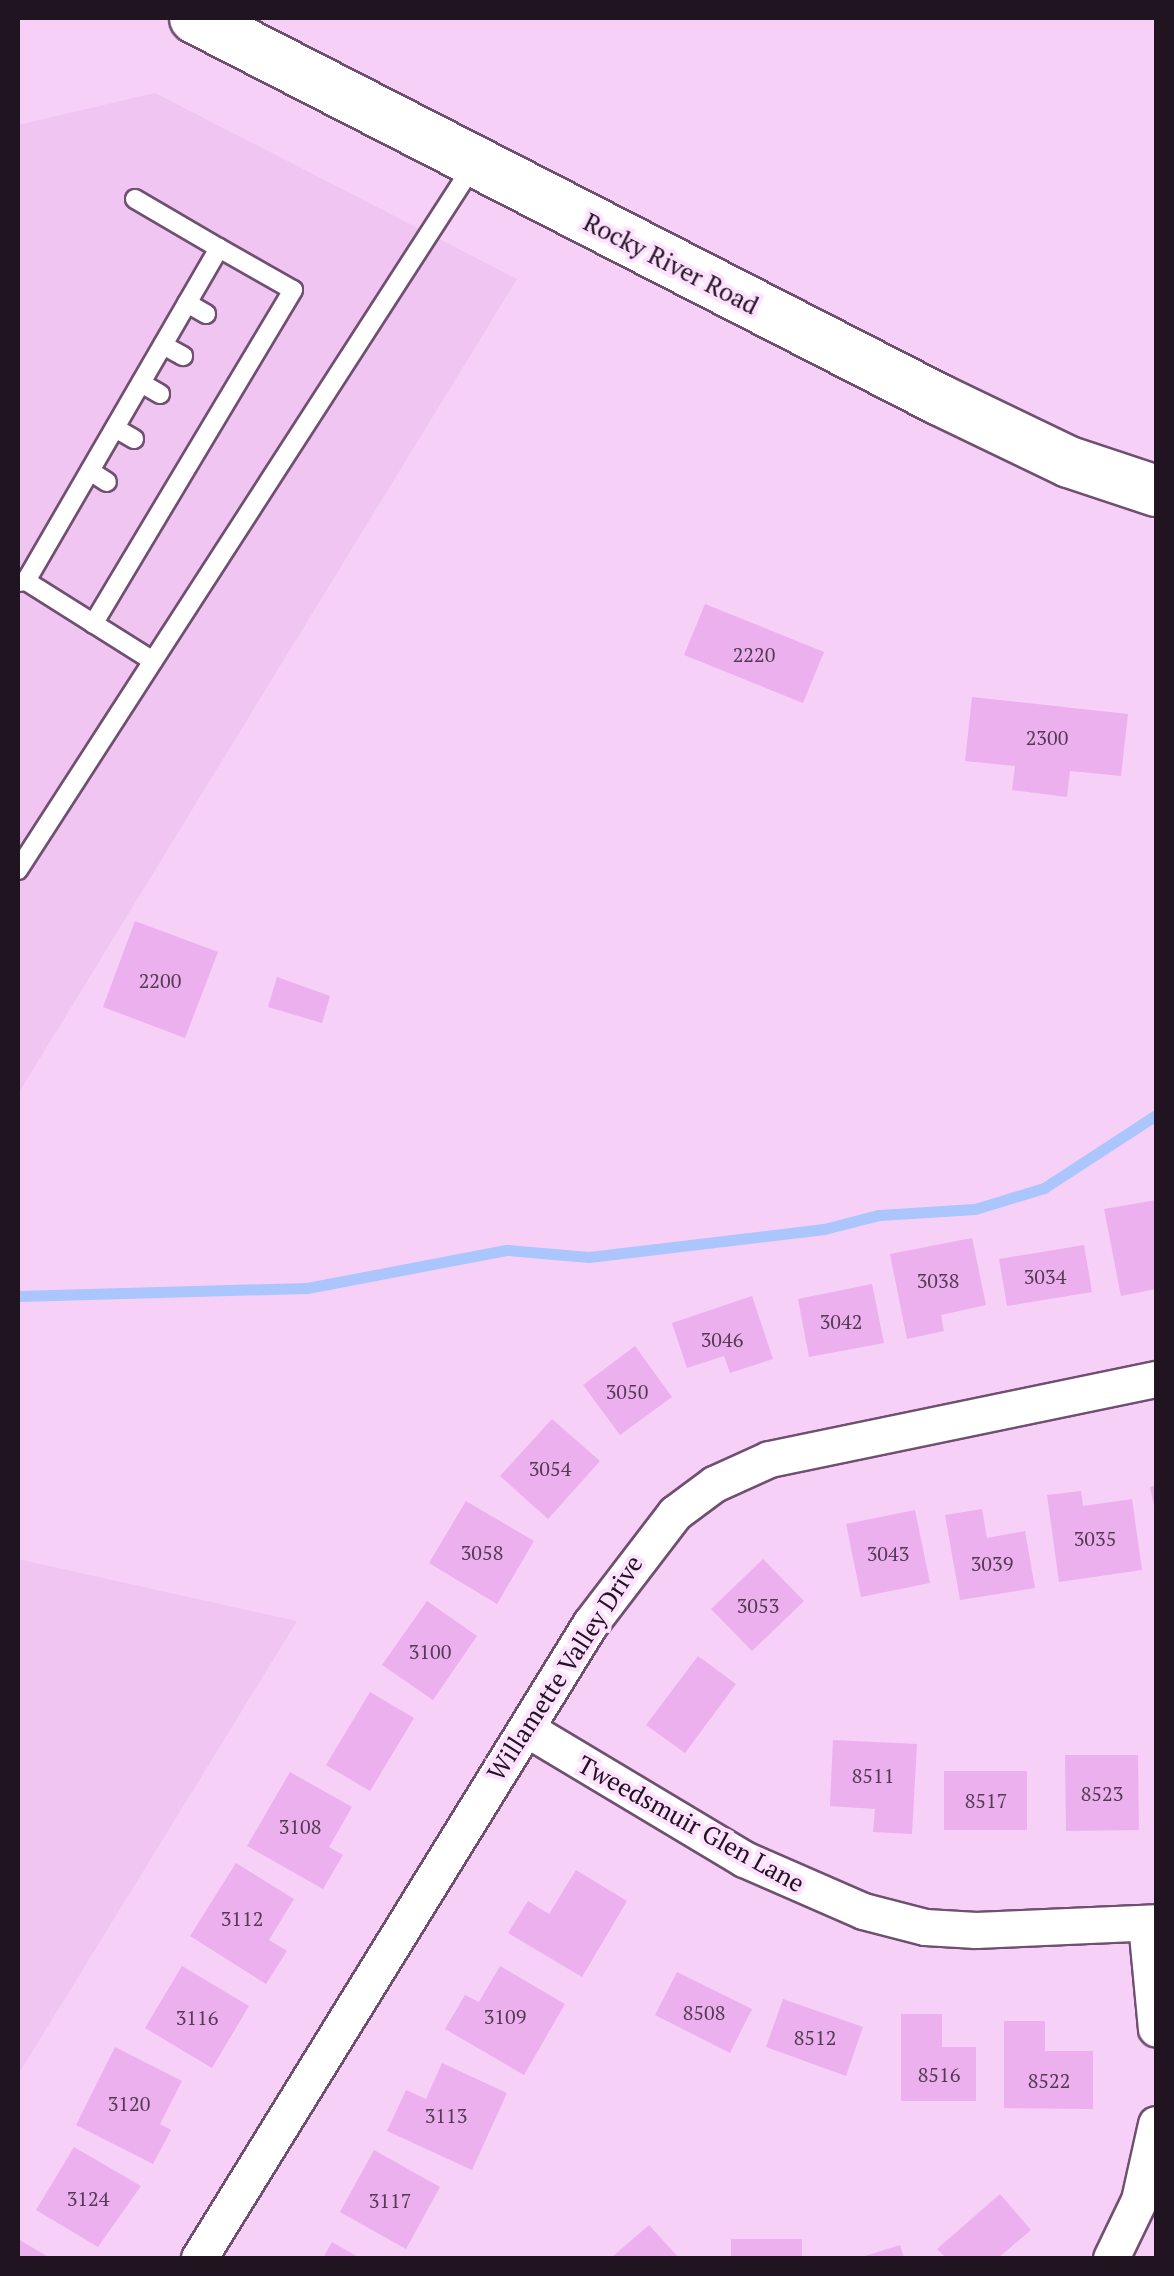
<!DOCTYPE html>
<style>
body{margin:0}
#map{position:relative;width:1174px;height:2276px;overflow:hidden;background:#f6d0f6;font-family:"PT Serif",serif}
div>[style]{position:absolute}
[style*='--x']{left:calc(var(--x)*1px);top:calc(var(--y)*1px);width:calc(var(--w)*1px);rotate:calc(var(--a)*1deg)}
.built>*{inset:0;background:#f1c5f1}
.stream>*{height:11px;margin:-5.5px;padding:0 5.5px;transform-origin:5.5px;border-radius:5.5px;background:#abc5fd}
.building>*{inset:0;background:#ecb0ee}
.roads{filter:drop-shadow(2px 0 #705071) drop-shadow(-2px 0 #705071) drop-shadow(0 2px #705071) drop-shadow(0 -2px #705071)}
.lane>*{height:18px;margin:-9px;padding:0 9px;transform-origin:9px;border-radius:9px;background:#fff}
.street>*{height:35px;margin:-17.5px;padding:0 17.5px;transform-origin:17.5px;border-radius:17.5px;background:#fff}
.secondary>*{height:50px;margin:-25px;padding:0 25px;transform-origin:25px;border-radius:25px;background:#fff}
span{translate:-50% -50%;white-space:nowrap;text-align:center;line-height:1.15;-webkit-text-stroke:8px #fee0ff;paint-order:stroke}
.number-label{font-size:20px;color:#543b54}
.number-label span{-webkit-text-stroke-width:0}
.street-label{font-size:25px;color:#211421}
.frame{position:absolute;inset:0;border:20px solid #211421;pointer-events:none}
</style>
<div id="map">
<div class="built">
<div style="clip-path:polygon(155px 93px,517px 279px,18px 1094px,18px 125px)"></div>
<div style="clip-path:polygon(18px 1559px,297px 1621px,18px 2075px)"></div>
</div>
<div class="stream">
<div style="--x:18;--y:1296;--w:289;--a:-1.6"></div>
<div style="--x:307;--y:1288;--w:204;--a:-10.8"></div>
<div style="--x:507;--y:1250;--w:82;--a:4.9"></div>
<div style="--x:589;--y:1257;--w:237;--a:-6.8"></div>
<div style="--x:824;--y:1229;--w:57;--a:-14.3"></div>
<div style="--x:879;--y:1215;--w:96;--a:-3.6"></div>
<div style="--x:975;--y:1209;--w:72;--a:-16.9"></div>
<div style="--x:1044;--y:1188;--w:134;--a:-33.1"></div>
</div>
<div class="building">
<div style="clip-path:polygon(705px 604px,824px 652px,803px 703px,684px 655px)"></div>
<div style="clip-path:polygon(972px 697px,1128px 714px,1121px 776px,1070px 771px,1067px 797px,1012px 790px,1015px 766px,965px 761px)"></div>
<div style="clip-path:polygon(135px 921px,218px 952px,185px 1038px,103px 1007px)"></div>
<div style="clip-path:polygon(277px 977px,330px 996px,322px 1023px,268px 1007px)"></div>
<div style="clip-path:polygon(1156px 1200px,1156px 1289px,1121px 1296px,1104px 1209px)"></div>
<div style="clip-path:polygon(972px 1238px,986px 1305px,941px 1315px,944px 1331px,907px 1339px,890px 1254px)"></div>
<div style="clip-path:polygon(1084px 1245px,1092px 1292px,1007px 1306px,999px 1259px)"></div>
<div style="clip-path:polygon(872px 1284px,884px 1343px,809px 1357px,798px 1299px)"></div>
<div style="clip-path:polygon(752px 1296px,773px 1359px,730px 1373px,724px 1356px,687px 1368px,672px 1323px)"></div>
<div style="clip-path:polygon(635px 1346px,672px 1397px,620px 1435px,583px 1385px)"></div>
<div style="clip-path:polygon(552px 1419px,600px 1461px,548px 1519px,500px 1476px)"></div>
<div style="clip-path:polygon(1156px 1485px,1156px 1510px,1155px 1510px,1150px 1487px)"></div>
<div style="clip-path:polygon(1081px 1491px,1083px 1506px,1132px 1499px,1142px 1570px,1059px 1582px,1047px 1495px)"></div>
<div style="clip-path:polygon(466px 1501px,534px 1541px,497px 1604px,429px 1563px)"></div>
<div style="clip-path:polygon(982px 1509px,987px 1538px,1025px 1531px,1035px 1588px,960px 1600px,945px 1515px)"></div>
<div style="clip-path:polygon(915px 1510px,930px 1583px,861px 1597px,846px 1524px)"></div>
<div style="clip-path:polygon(763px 1559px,804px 1601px,752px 1651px,711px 1609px)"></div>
<div style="clip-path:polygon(427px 1601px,477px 1636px,433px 1700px,382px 1665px)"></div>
<div style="clip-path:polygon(698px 1656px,736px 1684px,685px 1753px,646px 1725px)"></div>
<div style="clip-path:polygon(370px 1692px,414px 1718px,370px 1791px,326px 1765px)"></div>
<div style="clip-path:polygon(833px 1740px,917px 1744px,912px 1834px,873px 1832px,875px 1809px,830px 1806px)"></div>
<div style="clip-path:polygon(1065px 1755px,1138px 1755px,1139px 1830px,1066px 1831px)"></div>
<div style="clip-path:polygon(944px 1771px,1027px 1771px,1027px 1830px,944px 1830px)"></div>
<div style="clip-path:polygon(290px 1772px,352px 1807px,329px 1847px,343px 1855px,323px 1889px,247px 1846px)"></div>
<div style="clip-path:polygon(236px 1863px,294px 1899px,269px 1940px,287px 1951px,266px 1984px,190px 1936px)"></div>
<div style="clip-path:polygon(576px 1870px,627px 1901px,582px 1977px,508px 1933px,528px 1901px,549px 1914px)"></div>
<div style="clip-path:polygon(182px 1966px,249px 2006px,212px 2068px,145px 2028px)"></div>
<div style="clip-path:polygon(500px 1966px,565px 2004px,524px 2075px,445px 2029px,465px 1995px,479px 2002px)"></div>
<div style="clip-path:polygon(677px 1972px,752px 2009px,730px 2053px,655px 2015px)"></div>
<div style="clip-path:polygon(783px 1999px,863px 2027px,846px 2076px,766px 2047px)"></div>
<div style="clip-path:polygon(901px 2014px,942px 2014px,942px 2047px,976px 2047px,976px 2101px,901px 2101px)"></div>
<div style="clip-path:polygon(1004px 2021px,1045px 2021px,1045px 2051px,1093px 2051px,1093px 2109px,1004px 2108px)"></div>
<div style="clip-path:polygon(115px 2047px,182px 2081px,160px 2124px,171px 2130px,153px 2164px,76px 2125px)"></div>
<div style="clip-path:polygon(442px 2063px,507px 2093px,472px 2170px,387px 2131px,406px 2090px,426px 2099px)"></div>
<div style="clip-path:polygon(74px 2147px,141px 2186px,98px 2247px,36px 2210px)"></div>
<div style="clip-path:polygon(374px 2150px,440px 2187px,406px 2249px,340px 2212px)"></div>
<div style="clip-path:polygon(1000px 2194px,1031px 2230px,998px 2258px,946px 2258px,937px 2249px)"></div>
<div style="clip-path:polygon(649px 2225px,679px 2258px,611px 2258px)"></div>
<div style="clip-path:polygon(18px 2239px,50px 2258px,18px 2258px)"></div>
<div style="clip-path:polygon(731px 2239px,802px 2239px,802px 2258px,731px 2258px)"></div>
<div style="clip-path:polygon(332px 2242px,360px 2258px,323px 2258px)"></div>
<div style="clip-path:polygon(900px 2245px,904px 2258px,859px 2258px)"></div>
</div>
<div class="roads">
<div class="lane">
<div style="--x:135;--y:199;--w:97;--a:30.3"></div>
<div style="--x:187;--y:303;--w:22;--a:30"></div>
<div style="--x:163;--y:345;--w:23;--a:29"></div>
<div style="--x:141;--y:383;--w:22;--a:30"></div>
<div style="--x:115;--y:428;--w:22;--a:30"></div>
<div style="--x:90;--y:471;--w:20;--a:33"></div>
<div style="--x:26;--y:581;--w:385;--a:-59.9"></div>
<div style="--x:219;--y:248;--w:85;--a:29.6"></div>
<div style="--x:293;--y:290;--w:389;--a:120.9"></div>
<div style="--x:18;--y:582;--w:8;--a:-7"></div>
<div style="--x:26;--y:581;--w:150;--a:32.2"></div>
<div style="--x:18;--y:870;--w:840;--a:-57.14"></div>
</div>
<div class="street">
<div style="--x:527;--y:1729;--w:253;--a:30.9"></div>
<div style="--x:744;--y:1859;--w:130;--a:23.6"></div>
<div style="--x:863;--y:1911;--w:64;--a:14.5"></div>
<div style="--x:925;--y:1927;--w:51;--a:3.4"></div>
<div style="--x:976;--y:1930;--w:180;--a:-2.5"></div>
<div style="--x:1146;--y:1923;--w:106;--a:84.6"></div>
<div style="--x:199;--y:2258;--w:745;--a:-58.34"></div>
<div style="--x:590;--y:1624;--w:140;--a:-52.6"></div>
<div style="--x:675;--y:1513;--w:49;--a:-36.6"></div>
<div style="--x:714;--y:1484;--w:60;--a:-24.4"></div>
<div style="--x:769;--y:1459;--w:395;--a:-11.7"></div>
<div style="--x:1111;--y:2258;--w:64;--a:-64.2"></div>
<div style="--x:1139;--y:2200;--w:78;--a:-77.4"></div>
</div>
<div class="secondary">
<div style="--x:195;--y:18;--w:837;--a:27.15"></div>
<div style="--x:940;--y:400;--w:143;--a:25.7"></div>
<div style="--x:1069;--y:462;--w:92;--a:18.4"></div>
</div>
</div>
<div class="number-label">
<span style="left:754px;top:654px">2220</span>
<span style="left:1047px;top:737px">2300</span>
<span style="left:160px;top:980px">2200</span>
<span style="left:1045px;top:1276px">3034</span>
<span style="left:938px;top:1280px">3038</span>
<span style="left:841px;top:1321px">3042</span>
<span style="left:722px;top:1339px">3046</span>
<span style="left:627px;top:1391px">3050</span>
<span style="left:550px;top:1468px">3054</span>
<span style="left:1095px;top:1538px">3035</span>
<span style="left:482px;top:1552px">3058</span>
<span style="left:888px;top:1553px">3043</span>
<span style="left:992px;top:1563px">3039</span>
<span style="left:758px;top:1605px">3053</span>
<span style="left:430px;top:1651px">3100</span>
<span style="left:873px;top:1775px">8511</span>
<span style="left:1102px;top:1793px">8523</span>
<span style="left:986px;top:1800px">8517</span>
<span style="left:300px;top:1826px">3108</span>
<span style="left:242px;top:1918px">3112</span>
<span style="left:704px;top:2012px">8508</span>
<span style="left:505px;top:2016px">3109</span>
<span style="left:197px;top:2017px">3116</span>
<span style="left:815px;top:2037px">8512</span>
<span style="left:939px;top:2074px">8516</span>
<span style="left:1049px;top:2080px">8522</span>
<span style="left:129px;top:2103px">3120</span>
<span style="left:446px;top:2115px">3113</span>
<span style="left:88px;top:2198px">3124</span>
<span style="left:390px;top:2200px">3117</span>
</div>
<div class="street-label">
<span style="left:671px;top:264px;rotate:27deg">Rocky River Road</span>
<span style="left:565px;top:1668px;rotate:-57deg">Willamette Valley Drive</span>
<span style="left:691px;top:1824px;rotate:29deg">Tweedsmuir Glen Lane</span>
</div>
<div class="frame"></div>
</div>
